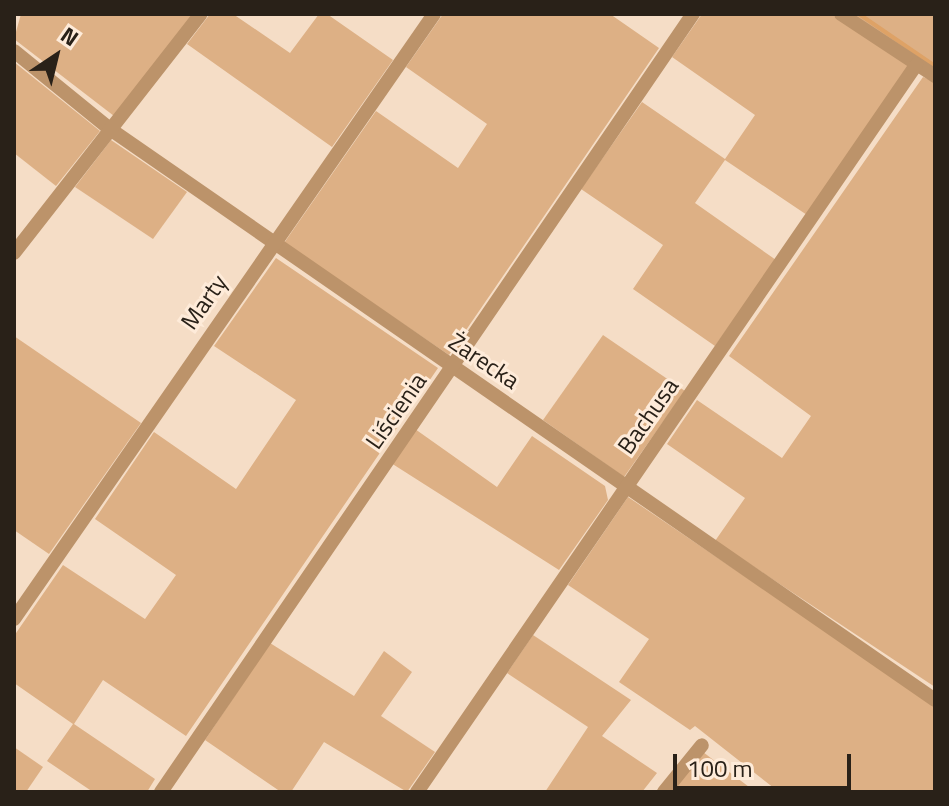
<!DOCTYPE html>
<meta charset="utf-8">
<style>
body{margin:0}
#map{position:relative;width:949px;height:806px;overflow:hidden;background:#f5ddc6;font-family:"Titillium Web",sans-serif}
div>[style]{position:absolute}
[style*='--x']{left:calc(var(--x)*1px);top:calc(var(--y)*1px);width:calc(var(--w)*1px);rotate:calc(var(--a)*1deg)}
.green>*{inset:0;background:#ddb085}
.stream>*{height:4px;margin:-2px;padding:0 2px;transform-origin:2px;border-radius:2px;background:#dea266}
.minor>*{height:14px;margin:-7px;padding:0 7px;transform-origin:7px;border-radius:7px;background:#bc936a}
span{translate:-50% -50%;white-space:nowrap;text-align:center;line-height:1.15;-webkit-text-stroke:6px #feebd9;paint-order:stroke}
.street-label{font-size:24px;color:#292118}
.frame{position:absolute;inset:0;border:16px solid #292118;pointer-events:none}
.north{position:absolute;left:16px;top:16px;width:80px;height:80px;-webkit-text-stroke:6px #feebd9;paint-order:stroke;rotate:35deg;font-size:22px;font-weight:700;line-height:32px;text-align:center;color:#292118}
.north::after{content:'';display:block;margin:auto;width:28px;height:36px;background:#292118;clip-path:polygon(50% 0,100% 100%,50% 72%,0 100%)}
.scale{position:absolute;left:673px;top:754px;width:178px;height:36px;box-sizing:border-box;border:4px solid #292118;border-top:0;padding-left:10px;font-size:24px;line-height:28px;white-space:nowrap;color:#292118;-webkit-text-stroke:6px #feebd9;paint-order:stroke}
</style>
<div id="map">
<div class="green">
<div style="clip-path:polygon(21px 14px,193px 14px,114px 116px,14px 39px)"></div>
<div style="clip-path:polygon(210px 14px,233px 14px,290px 53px,319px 14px,327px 14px,393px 60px,332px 147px,187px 44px)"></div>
<div style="clip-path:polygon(443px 14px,610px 14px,659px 48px,449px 355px,284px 243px,376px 111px,458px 168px,487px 124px,406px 67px)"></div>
<div style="clip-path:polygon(702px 14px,831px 14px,910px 67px,807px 215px,725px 160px,695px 203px,776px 260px,715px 346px,633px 289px,663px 245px,581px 189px,642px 102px,725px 159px,755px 115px,672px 57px)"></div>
<div style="clip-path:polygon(851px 14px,935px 14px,935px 71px)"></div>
<div style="clip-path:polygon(14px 62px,100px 131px,56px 186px,14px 153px)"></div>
<div style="clip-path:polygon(923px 77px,935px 82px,935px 687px,715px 541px,745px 498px,667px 444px,697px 400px,782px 458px,811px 416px,729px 356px)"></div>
<div style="clip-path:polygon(111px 140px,187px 192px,153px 239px,75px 187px)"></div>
<div style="clip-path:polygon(276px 258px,438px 368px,186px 736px,103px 680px,74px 724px,155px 779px,147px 792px,93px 792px,47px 761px,73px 724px,14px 683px,14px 636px,63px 565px,145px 619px,176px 575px,95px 519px,154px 432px,236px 489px,296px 400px,214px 346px)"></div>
<div style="clip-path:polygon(603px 335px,685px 391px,624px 477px,543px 420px)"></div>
<div style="clip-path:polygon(14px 336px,141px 423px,49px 554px,14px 530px)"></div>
<div style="clip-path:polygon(415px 429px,497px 487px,532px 436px,605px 486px,608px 500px,559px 570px,391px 463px)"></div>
<div style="clip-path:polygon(628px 497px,935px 705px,935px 792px,779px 792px,695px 726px,690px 730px,619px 682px,649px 639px,568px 585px)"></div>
<div style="clip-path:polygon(533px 635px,631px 700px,602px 736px,657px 773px,642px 792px,545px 792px,588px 727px,507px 673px)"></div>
<div style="clip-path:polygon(270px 643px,354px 696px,384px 651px,412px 672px,381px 716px,435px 752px,407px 792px,324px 742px,291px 792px,281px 792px,205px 740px)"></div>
<div style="clip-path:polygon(14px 747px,43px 767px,26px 792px,14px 792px)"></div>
<div style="clip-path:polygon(703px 752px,753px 790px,753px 792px,671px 792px)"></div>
</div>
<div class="stream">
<div style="--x:859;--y:14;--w:92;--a:34.4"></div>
</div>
<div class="minor">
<div style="--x:841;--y:14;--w:113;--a:33.4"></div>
<div style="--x:14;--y:51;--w:124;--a:39.1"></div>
<div style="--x:110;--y:129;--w:1003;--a:34.69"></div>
<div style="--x:14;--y:253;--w:303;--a:-52"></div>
<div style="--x:14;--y:619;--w:736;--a:-55.23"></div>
<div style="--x:161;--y:792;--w:943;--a:-55.64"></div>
<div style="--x:417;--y:792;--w:882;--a:-55.53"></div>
<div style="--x:664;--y:792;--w:60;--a:-51"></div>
</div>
<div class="street-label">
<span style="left:204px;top:302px;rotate:-55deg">Marty</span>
<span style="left:484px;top:361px;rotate:34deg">Żarecka</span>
<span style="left:396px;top:411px;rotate:-55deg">Liścienia</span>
<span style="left:648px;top:416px;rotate:-55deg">Bachusa</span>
</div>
<div class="frame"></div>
<div class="north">N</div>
<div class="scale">100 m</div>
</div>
